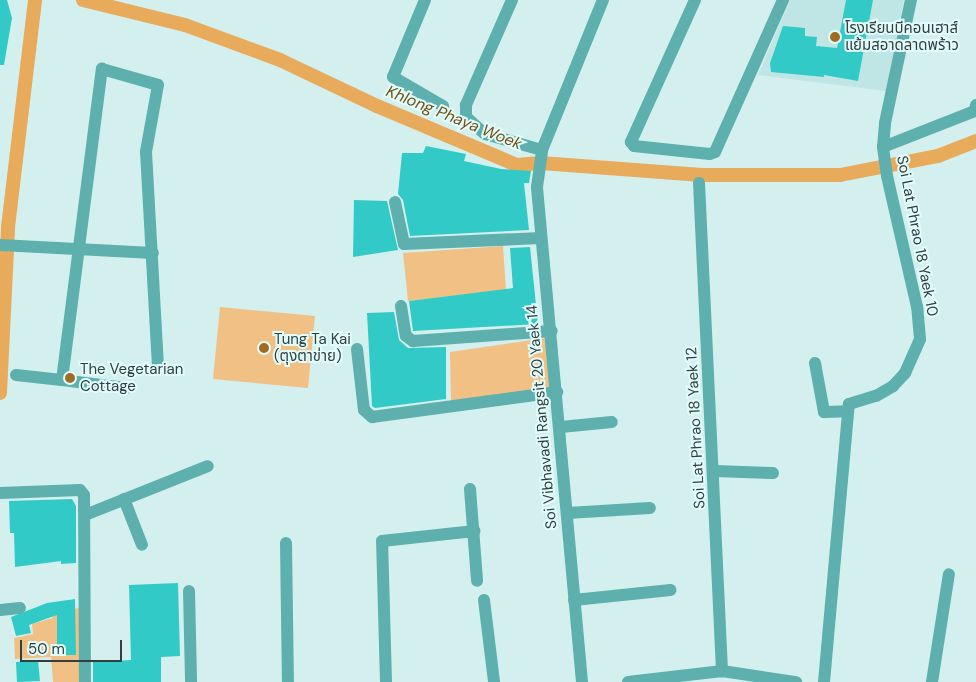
<!DOCTYPE html>
<meta charset="utf-8">
<style>
body{margin:0}
#map{position:relative;width:976px;height:682px;overflow:hidden;background:#d3f0ee;font-family:"DM Sans","Noto Sans Thai",sans-serif}
div>[style]{position:absolute}
[style*='--x']{left:calc(var(--x)*1px);top:calc(var(--y)*1px);width:calc(var(--w)*1px);rotate:calc(var(--a)*1deg)}
.built>*{inset:0;background:#bfe6e4}
.green>*{inset:0;background:#f1c085}
.canal>*{height:14px;margin:-7px;padding:0 7px;transform-origin:7px;border-radius:7px;background:#e8aa5b}
.building>*{inset:0;background:#32cac6}
.minor>*{height:12px;margin:-6px;padding:0 6px;transform-origin:6px;border-radius:6px;background:#5db0ad}
.dots>*{width:14px;height:14px;translate:-50% -50%;box-sizing:border-box;border:2px solid #e0fdfc;border-radius:50%}
span{translate:-50% -50%;white-space:nowrap;text-align:center;line-height:1.15;-webkit-text-stroke:4px #e0fdfc;paint-order:stroke}
.poi-label{font-size:15px;color:#333f3e}
.left{translate:0 -50%;text-align:left}
.street-label{font-size:15px;color:#333f3e}
.water-label{font-size:16px;color:#764d11;font-style:italic}
.scale{position:absolute;left:20px;top:640px;width:102px;height:22px;box-sizing:border-box;border:2px solid #333f3e;border-top:0;padding-left:6px;font-size:15px;line-height:18px;white-space:nowrap;color:#333f3e;-webkit-text-stroke:4px #e0fdfc;paint-order:stroke}
</style>
<div id="map">
<div class="built">
<div style="clip-path:polygon(790px 0,904px 0,886px 91px,758px 75px)"></div>
</div>
<div class="green">
<div style="clip-path:polygon(503px 246px,506px 290px,408px 301px,403px 253px)"></div>
<div style="clip-path:polygon(220px 307px,315px 316px,308px 388px,213px 379px)"></div>
<div style="clip-path:polygon(545px 338px,552px 389px,451px 403px,450px 352px)"></div>
<div style="clip-path:polygon(80px 608px,81px 682px,53px 682px,51px 657px,15px 659px,14px 638px,33px 634px,32px 624px,53px 618px,50px 612px)"></div>
</div>
<div class="canal">
<div style="--x:83;--y:0;--w:105;--a:13.8"></div>
<div style="--x:185;--y:25;--w:101;--a:20.2"></div>
<div style="--x:280;--y:60;--w:107;--a:25.4"></div>
<div style="--x:377;--y:106;--w:152;--a:22.9"></div>
<div style="--x:517;--y:165;--w:24;--a:-5"></div>
<div style="--x:541;--y:163;--w:161;--a:4.3"></div>
<div style="--x:702;--y:175;--w:138;--a:0"></div>
<div style="--x:840;--y:175;--w:100;--a:-11"></div>
<div style="--x:938;--y:156;--w:41;--a:-21.5"></div>
<div style="--x:0;--y:393;--w:166;--a:-87.2"></div>
<div style="--x:8;--y:227;--w:229;--a:-83.2"></div>
</div>
<div class="building">
<div style="clip-path:polygon(0 0,7px 0,12px 18px,4px 65px,0 65px)"></div>
<div style="clip-path:polygon(846px 0,873px 0,858px 81px,824px 75px,824px 77px,771px 72px,770px 63px,783px 26px,805px 28px,805px 36px,817px 37px,816px 46px,837px 48px)"></div>
<div style="clip-path:polygon(426px 146px,466px 154px,464px 161px,501px 169px,531px 171px,529px 183px,524px 183px,529px 230px,410px 236px,403px 200px,398px 194px,402px 153px,423px 153px)"></div>
<div style="clip-path:polygon(354px 200px,387px 201px,398px 250px,353px 257px)"></div>
<div style="clip-path:polygon(530px 247px,538px 324px,413px 331px,409px 301px,513px 288px,510px 248px)"></div>
<div style="clip-path:polygon(394px 312px,399px 340px,408px 348px,446px 347px,446px 399px,375px 408px,372px 406px,367px 313px)"></div>
<div style="clip-path:polygon(72px 499px,76px 506px,76px 563px,61px 564px,61px 561px,15px 567px,14px 533px,10px 533px,9px 501px)"></div>
<div style="clip-path:polygon(178px 583px,180px 656px,161px 657px,161px 682px,93px 682px,93px 662px,131px 660px,129px 585px)"></div>
<div style="clip-path:polygon(75px 599px,76px 655px,57px 655px,57px 615px,29px 625px,31px 633px,16px 636px,11px 617px,47px 603px)"></div>
<div style="clip-path:polygon(38px 660px,40px 681px,17px 682px,16px 662px)"></div>
</div>
<div class="minor">
<div style="--x:425;--y:0;--w:83;--a:112.6"></div>
<div style="--x:393;--y:77;--w:58;--a:30.1"></div>
<div style="--x:512;--y:0;--w:115;--a:113.7"></div>
<div style="--x:466;--y:105;--w:12;--a:90"></div>
<div style="--x:466;--y:117;--w:25;--a:42"></div>
<div style="--x:485;--y:134;--w:59;--a:15.7"></div>
<div style="--x:695;--y:0;--w:156;--a:114.3"></div>
<div style="--x:631;--y:142;--w:5;--a:53"></div>
<div style="--x:634;--y:146;--w:76;--a:6"></div>
<div style="--x:710;--y:154;--w:5;--a:-22"></div>
<div style="--x:715;--y:152;--w:167;--a:-65.9"></div>
<div style="--x:883;--y:147;--w:99;--a:-21.4"></div>
<div style="--x:975;--y:111;--w:6;--a:-81"></div>
<div style="--x:699;--y:183;--w:489;--a:87.3"></div>
<div style="--x:395;--y:202;--w:43;--a:77.9"></div>
<div style="--x:404;--y:244;--w:137;--a:-2.5"></div>
<div style="--x:0;--y:245;--w:153;--a:3"></div>
<div style="--x:401;--y:306;--w:30;--a:81"></div>
<div style="--x:406;--y:336;--w:9;--a:36"></div>
<div style="--x:413;--y:341;--w:139;--a:-4.1"></div>
<div style="--x:357;--y:349;--w:61;--a:83.5"></div>
<div style="--x:364;--y:410;--w:11;--a:41"></div>
<div style="--x:372;--y:417;--w:187;--a:-7.7"></div>
<div style="--x:815;--y:363;--w:50;--a:79.6"></div>
<div style="--x:824;--y:412;--w:24;--a:-2"></div>
<div style="--x:16;--y:375;--w:46;--a:6.2"></div>
<div style="--x:126;--y:388;--w:64;--a:-172.9"></div>
<div style="--x:62;--y:380;--w:314;--a:-82.7"></div>
<div style="--x:102;--y:69;--w:58;--a:15.9"></div>
<div style="--x:158;--y:85;--w:68;--a:100.2"></div>
<div style="--x:146;--y:152;--w:214;--a:86.8"></div>
<div style="--x:561;--y:427;--w:51;--a:-5.6"></div>
<div style="--x:715;--y:471;--w:58;--a:2"></div>
<div style="--x:470;--y:489;--w:92;--a:85.6"></div>
<div style="--x:0;--y:493;--w:80;--a:-2.1"></div>
<div style="--x:80;--y:490;--w:6;--a:51"></div>
<div style="--x:84;--y:495;--w:187;--a:89.7"></div>
<div style="--x:124;--y:499;--w:49;--a:68.6"></div>
<div style="--x:568;--y:513;--w:82;--a:-3.5"></div>
<div style="--x:85;--y:515;--w:132;--a:-21.7"></div>
<div style="--x:286;--y:543;--w:139;--a:89.2"></div>
<div style="--x:189;--y:591;--w:91;--a:88.7"></div>
<div style="--x:484;--y:600;--w:83;--a:83"></div>
<div style="--x:574;--y:600;--w:97;--a:-5.9"></div>
<div style="--x:0;--y:610;--w:20;--a:-6"></div>
<div style="--x:386;--y:682;--w:141;--a:-91.6"></div>
<div style="--x:382;--y:541;--w:93;--a:-6.2"></div>
<div style="--x:582;--y:682;--w:497;--a:-95.2"></div>
<div style="--x:537;--y:187;--w:37;--a:-82"></div>
<div style="--x:542;--y:150;--w:162;--a:-67.9"></div>
<div style="--x:628;--y:682;--w:95;--a:-6.7"></div>
<div style="--x:722;--y:671;--w:75;--a:8.5"></div>
<div style="--x:824;--y:682;--w:279;--a:-84.9"></div>
<div style="--x:849;--y:404;--w:28;--a:-17"></div>
<div style="--x:876;--y:396;--w:20;--a:-30"></div>
<div style="--x:893;--y:386;--w:18;--a:-47"></div>
<div style="--x:905;--y:373;--w:37;--a:-66"></div>
<div style="--x:920;--y:339;--w:32;--a:-95"></div>
<div style="--x:917;--y:307;--w:134;--a:-102.9"></div>
<div style="--x:887;--y:176;--w:29;--a:-98"></div>
<div style="--x:883;--y:147;--w:24;--a:-85"></div>
<div style="--x:885;--y:123;--w:126;--a:-78.1"></div>
<div style="--x:932;--y:682;--w:109;--a:-81.1"></div>
</div>
<div class="dots">
<div style="left:835px;top:37px;background:#a06c23"></div>
<div style="left:264px;top:348px;background:#a06c23"></div>
<div style="left:70px;top:378px;background:#a06c23"></div>
</div>
<div class="poi-label">
<span class="left" style="left:845px;top:37px">โรงเรียนบีคอนเฮาส์<br>แย้มสอาดลาดพร้าว</span>
<span class="left" style="left:274px;top:348px">Tung Ta Kai<br>(ตุงตาข่าย)</span>
<span class="left" style="left:80px;top:378px">The Vegetarian<br>Cottage</span>
</div>
<div class="street-label">
<span style="left:917px;top:236px;rotate:79deg">Soi Lat Phrao 18 Yaek 10</span>
<span style="left:542px;top:417px;rotate:-95deg">Soi Vibhavadi Rangsit 20 Yaek 14</span>
<span style="left:696px;top:428px;rotate:-93deg">Soi Lat Phrao 18 Yaek 12</span>
</div>
<div class="water-label">
<span style="left:454px;top:118px;rotate:22deg">Khlong Phaya Woek</span>
</div>
<div class="scale">50 m</div>
</div>
